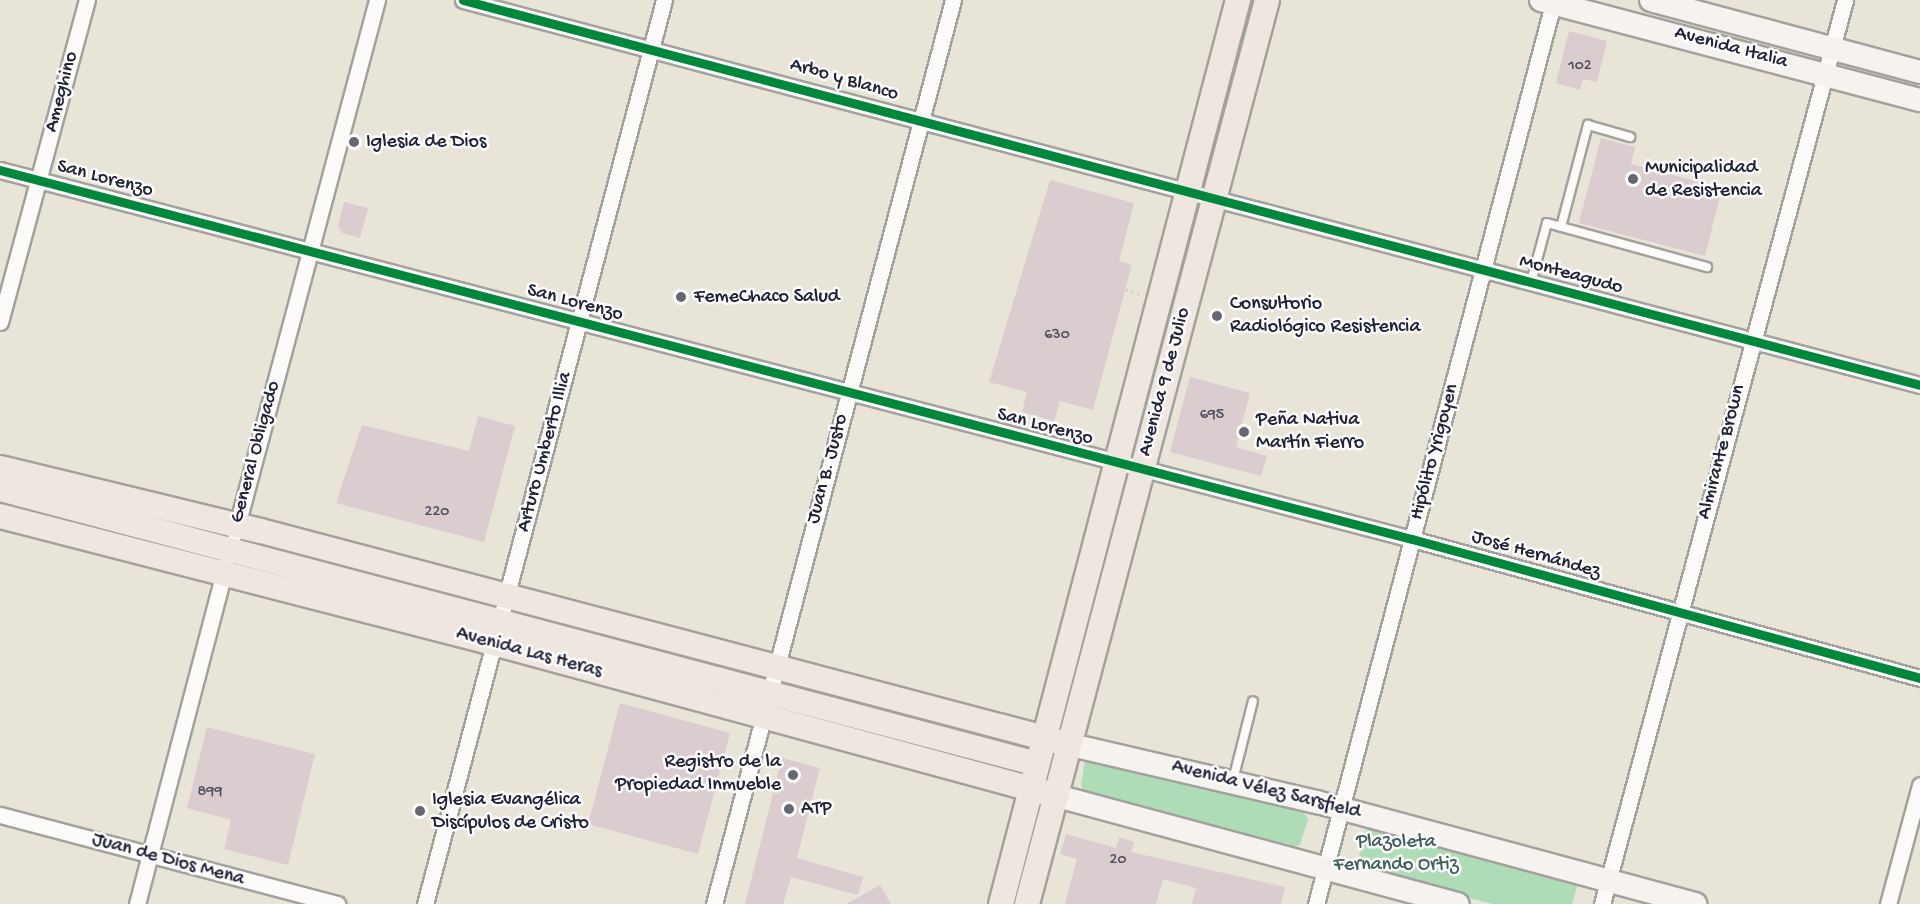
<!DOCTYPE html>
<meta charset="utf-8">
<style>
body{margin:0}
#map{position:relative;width:1920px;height:904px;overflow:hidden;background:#e8e4d7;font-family:"Gochi Hand",sans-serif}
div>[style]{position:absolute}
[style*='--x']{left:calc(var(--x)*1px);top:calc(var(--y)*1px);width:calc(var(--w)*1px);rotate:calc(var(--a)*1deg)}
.green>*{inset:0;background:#addcb6}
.building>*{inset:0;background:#dbcdcf}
.path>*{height:3px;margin-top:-1.5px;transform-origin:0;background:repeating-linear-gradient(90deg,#c9c8c7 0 1.5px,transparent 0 6px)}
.roads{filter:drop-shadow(2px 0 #a3a19c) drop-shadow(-2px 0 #a3a19c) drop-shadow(0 2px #a3a19c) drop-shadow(0 -2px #a3a19c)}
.lane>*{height:8px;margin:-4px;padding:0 4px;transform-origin:4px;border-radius:4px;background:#fcfbf9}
.street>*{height:15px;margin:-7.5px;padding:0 7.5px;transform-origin:7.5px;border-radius:7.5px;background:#fcfbf9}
.secondary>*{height:22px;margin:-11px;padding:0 11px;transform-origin:11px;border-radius:11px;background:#f6f2ef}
.primary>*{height:24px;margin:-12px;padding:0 12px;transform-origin:12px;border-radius:12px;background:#eee6df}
.cycleway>*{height:9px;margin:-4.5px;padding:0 4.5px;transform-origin:4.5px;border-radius:4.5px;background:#00873e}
.dots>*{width:16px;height:16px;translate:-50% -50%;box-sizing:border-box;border:3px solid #fff;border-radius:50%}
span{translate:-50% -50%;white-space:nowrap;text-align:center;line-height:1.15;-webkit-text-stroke:5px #fff;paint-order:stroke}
.number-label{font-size:16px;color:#504d60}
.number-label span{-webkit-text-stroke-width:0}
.street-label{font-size:20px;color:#22223b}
.poi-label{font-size:20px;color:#22223b}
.left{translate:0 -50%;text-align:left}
.right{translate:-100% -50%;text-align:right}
.park-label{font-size:20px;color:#42615d}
</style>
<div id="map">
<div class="green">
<div style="clip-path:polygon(1251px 0,1256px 0,1213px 158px,1206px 157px)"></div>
<div style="clip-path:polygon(1193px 219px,1201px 222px,1141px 436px,1133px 435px)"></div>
<div style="clip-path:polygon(1117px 489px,1127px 492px,1066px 717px,1060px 715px)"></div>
<div style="clip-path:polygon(259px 537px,483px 596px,480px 608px,256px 548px)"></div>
<div style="clip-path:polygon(523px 607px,753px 671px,750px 683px,520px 618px)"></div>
<div style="clip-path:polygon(797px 684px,1012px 739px,1007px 747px,797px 688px)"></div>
<div style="clip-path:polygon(1085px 759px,1299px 803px,1308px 819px,1300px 845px,1284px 849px,1088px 799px,1081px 786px)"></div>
<div style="clip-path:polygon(1373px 824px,1571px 876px,1577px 886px,1572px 904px,1493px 904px,1364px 871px,1358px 860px,1365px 831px)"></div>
</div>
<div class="building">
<div style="clip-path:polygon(1569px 31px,1607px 41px,1597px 82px,1583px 79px,1580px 90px,1556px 83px)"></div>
<div style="clip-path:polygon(1601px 138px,1635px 147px,1631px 164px,1722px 188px,1705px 256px,1579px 223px)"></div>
<div style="clip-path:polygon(1050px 180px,1134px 203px,1119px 261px,1132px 265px,1093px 410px,1060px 401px,1054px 421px,1022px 412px,1027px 392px,989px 382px)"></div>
<div style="clip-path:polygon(344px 202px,368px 208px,360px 238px,342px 233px,338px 226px)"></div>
<div style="clip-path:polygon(1190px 377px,1250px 393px,1236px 447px,1267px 456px,1261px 476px,1170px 452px)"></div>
<div style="clip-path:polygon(478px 416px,515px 426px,484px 542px,336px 503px,362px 425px,469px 451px)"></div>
<div style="clip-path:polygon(620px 703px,730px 733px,698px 854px,588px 824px)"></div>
<div style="clip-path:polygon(207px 727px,315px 754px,288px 865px,224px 849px,231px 820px,187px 808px)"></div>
<div style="clip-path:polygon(782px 758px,820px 768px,797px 858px,863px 877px,858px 895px,791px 877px,783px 904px,745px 904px)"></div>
<div style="clip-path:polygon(1066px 834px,1116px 848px,1119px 837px,1134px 842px,1131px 852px,1285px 887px,1281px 904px,1192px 904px,1196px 888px,1163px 879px,1156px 904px,1065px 904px,1077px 859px,1060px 854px)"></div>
<div style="clip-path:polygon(880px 885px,891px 904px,846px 904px)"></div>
</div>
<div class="path">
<div style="--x:1126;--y:290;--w:16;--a:15"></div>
</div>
<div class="roads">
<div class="lane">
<div style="--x:1561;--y:227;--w:106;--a:-75.2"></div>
<div style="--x:1588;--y:125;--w:44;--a:15.9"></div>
<div style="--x:1531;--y:282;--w:61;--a:-74.8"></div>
<div style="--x:1547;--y:223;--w:166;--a:15.4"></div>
<div style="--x:1233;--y:780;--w:81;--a:-75.8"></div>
</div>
<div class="street">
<div style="--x:463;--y:0;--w:1507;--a:14.8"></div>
<div style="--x:0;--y:170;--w:1459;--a:14.65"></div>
<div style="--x:1412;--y:539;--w:527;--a:15.3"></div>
<div style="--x:0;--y:322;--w:334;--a:-74.9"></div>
<div style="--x:235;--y:533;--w:552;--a:-75.08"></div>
<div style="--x:0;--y:815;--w:349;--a:14.8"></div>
<div style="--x:137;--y:904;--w:350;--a:-75.3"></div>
<div style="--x:425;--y:904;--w:935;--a:-75.19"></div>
<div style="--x:714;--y:904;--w:935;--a:-75.19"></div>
<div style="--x:1316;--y:904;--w:935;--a:-75.25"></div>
<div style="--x:1602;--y:904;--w:936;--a:-74.95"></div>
<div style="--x:1888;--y:904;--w:123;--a:-74.9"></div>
</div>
<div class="secondary">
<div style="--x:1541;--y:0;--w:392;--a:14.8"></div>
<div style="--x:1651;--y:0;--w:278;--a:15"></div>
<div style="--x:1067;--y:744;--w:257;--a:13.1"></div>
<div style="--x:1317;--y:802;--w:392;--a:15.1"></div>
<div style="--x:1057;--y:796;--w:415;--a:15.1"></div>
</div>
<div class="primary">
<div style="--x:0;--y:468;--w:268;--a:13.6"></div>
<div style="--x:261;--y:531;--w:834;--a:14.8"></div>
<div style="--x:0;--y:489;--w:1073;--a:14.85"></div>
<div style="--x:0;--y:516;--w:510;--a:14.42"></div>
<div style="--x:494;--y:643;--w:583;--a:15.2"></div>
<div style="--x:1001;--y:904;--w:935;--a:-75.31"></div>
<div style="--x:1027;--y:904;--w:935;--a:-75.13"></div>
</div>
</div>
<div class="cycleway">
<div style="--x:463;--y:0;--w:1507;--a:14.8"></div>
<div style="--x:0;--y:170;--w:1459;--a:14.65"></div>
<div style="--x:1412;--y:539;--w:527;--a:15.3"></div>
</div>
<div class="dots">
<div style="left:354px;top:142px;background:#676672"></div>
<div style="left:1633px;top:179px;background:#676672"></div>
<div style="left:681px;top:297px;background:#676672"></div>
<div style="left:1217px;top:316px;background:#676672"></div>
<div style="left:1244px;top:432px;background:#676672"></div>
<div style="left:793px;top:775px;background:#676672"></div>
<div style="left:789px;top:809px;background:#676672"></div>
<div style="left:420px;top:811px;background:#676672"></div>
</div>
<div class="number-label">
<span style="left:1580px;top:67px">102</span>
<span style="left:1057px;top:336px">630</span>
<span style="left:1212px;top:416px">695</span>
<span style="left:437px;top:513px">220</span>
<span style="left:210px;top:793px">899</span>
<span style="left:1118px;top:861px">20</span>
</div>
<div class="street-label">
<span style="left:1731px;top:48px;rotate:15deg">Avenida Italia</span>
<span style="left:844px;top:80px;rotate:16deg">Arbo y Blanco</span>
<span style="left:62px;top:92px;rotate:-75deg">Ameghino</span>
<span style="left:105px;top:179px;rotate:15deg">San Lorenzo</span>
<span style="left:1571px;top:275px;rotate:15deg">Monteagudo</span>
<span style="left:575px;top:303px;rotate:15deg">San Lorenzo</span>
<span style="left:1165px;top:382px;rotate:-75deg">Avenida 9 de Julio</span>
<span style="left:1045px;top:427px;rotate:15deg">San Lorenzo</span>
<span style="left:256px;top:452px;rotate:-75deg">General Obligado</span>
<span style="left:545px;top:452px;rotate:-75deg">Arturo Umberto Illia</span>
<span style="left:1435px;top:452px;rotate:-75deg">Hipólito Yrigoyen</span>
<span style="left:1722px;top:452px;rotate:-75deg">Almirante Brown</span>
<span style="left:828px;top:469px;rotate:-75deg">Juan B. Justo</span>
<span style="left:1536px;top:555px;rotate:16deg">José Hernández</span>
<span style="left:529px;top:653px;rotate:15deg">Avenida Las Heras</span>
<span style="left:1266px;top:790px;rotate:14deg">Avenida Vélez Sarsfield</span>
<span style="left:168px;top:860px;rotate:15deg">Juan de Dios Mena</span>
</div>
<div class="poi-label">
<span class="left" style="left:366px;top:142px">Iglesia de Dios</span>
<span class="left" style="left:1645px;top:180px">Municipalidad<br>de Resistencia</span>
<span class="left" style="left:694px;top:297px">FemeChaco Salud</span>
<span class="left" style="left:1230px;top:316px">Consultorio<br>Radiológico Resistencia</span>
<span class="left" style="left:1256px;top:432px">Peña Nativa<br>Martín Fierro</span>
<span class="right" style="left:781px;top:774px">Registro de la<br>Propiedad Inmueble</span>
<span class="left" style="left:432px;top:812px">Iglesia Evangélica<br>Discípulos de Cristo</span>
<span class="left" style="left:801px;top:809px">ATP</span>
</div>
<div class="park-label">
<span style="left:1396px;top:854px">Plazoleta<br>Fernando Ortiz</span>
</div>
</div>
